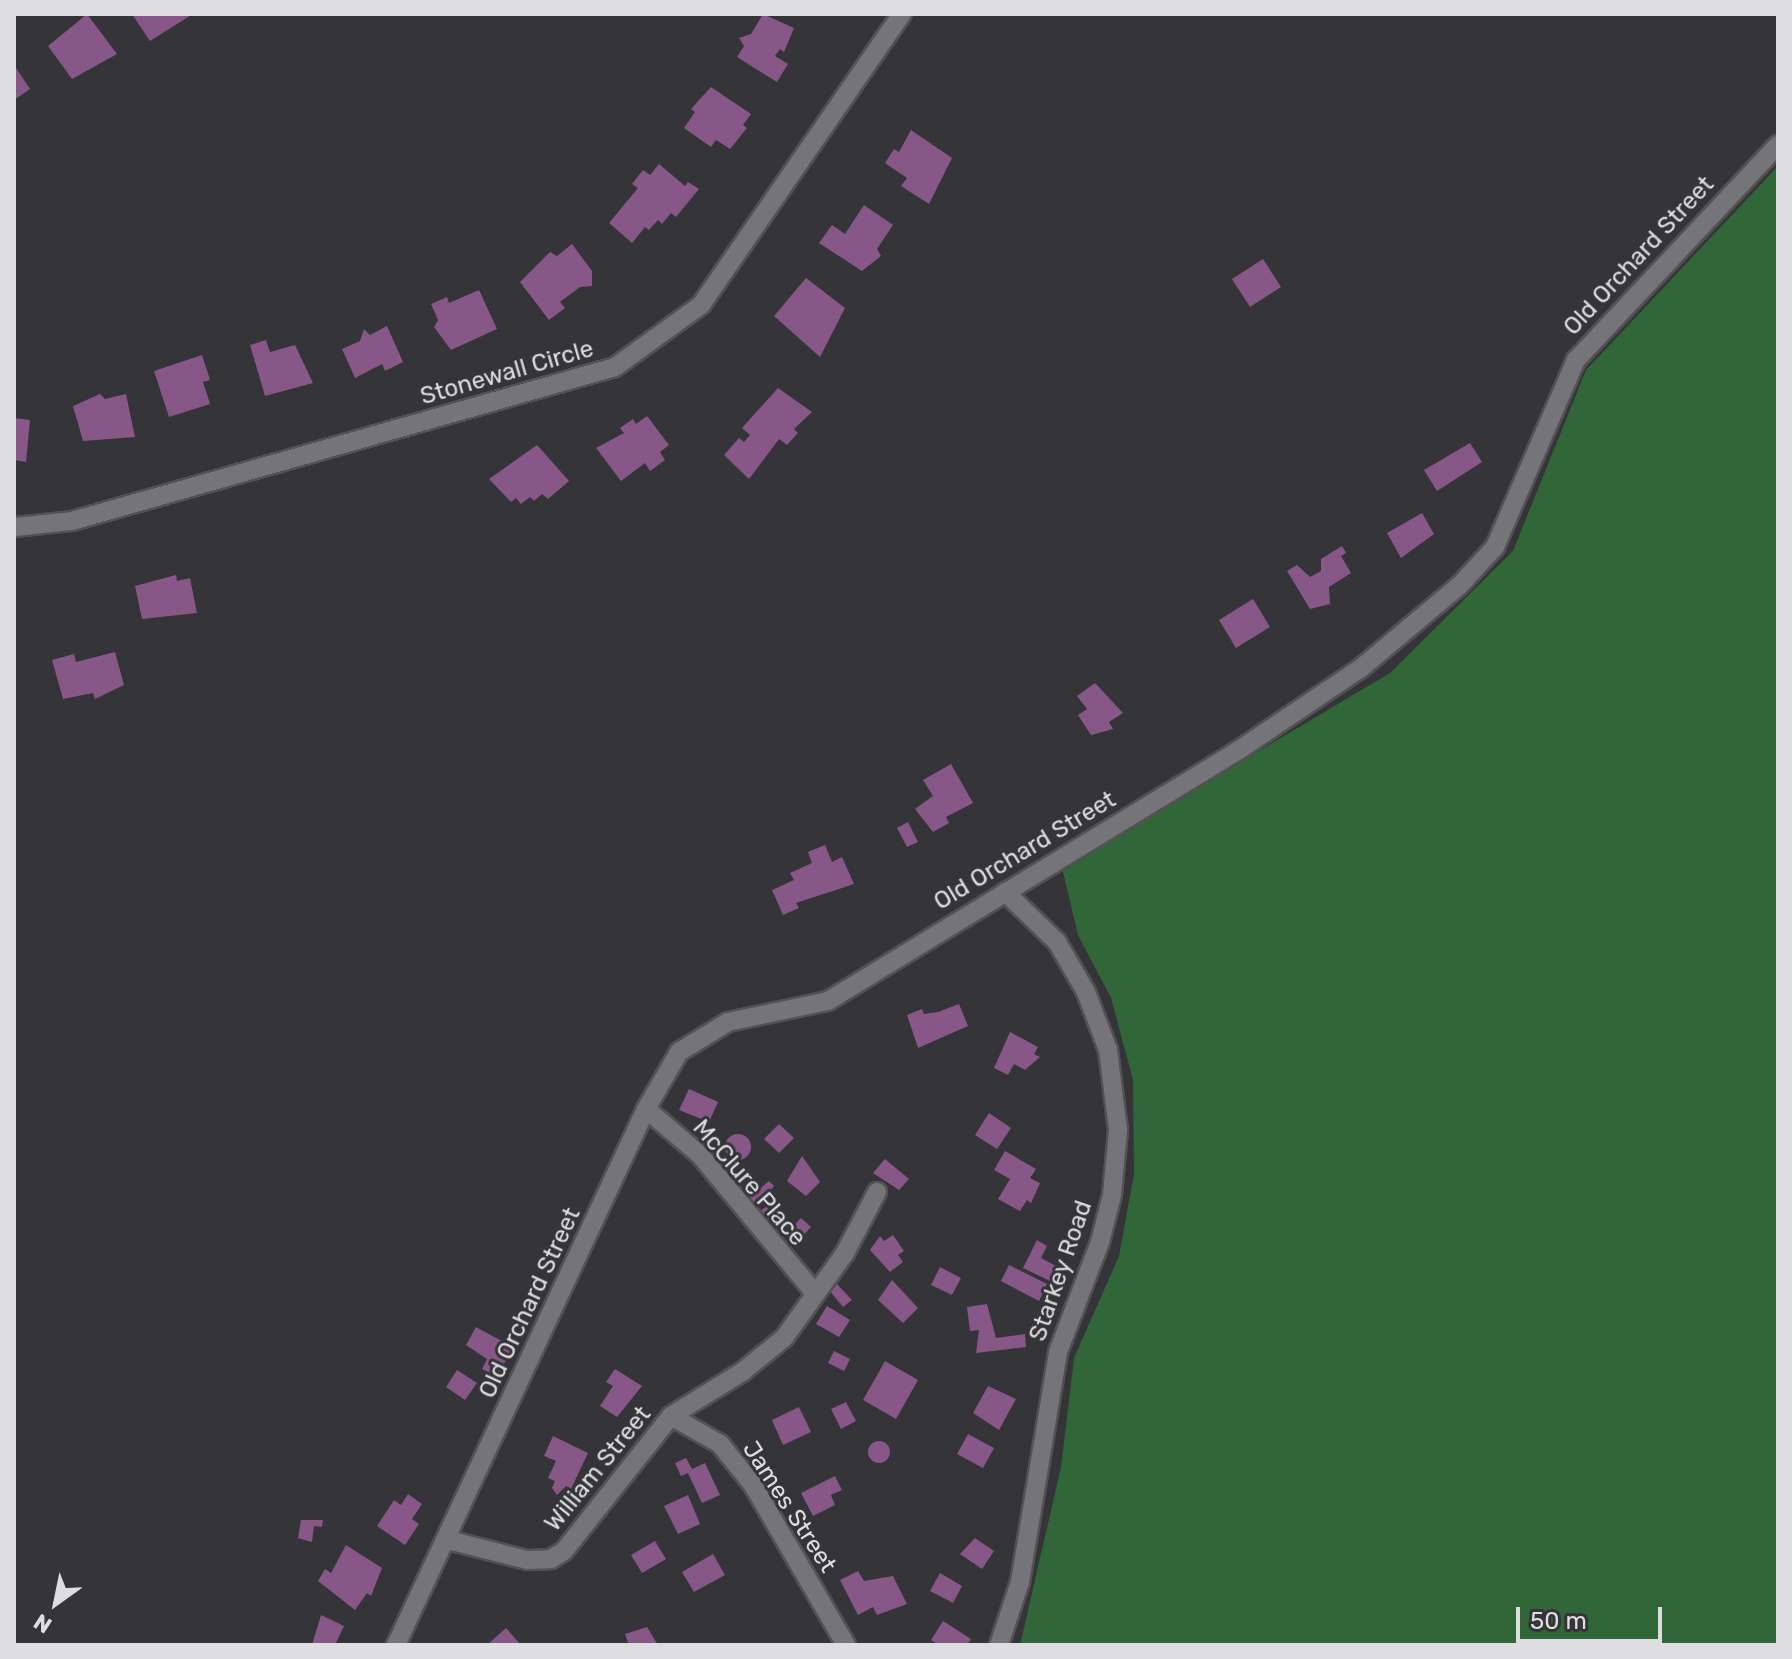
<!DOCTYPE html>
<style>
body{margin:0}
#map{position:relative;width:1792px;height:1659px;overflow:hidden;background:#353438;font-family:Rubik,sans-serif}
div>[style]{position:absolute}
[style*='--x']{left:calc(var(--x)*1px);top:calc(var(--y)*1px);width:calc(var(--w)*1px);rotate:calc(var(--a)*1deg)}
.green>*{inset:0;background:#306638}
.building>*{inset:0;background:#875788}
.round{border-radius:50%}
.roads{filter:drop-shadow(2px 0 #525255) drop-shadow(-2px 0 #525255) drop-shadow(0 2px #525255) drop-shadow(0 -2px #525255)}
.street>*{height:18px;margin:-9px;padding:0 9px;transform-origin:9px;border-radius:9px;background:#757579}
span{translate:-50% -50%;white-space:nowrap;text-align:center;line-height:1.15;-webkit-text-stroke:6px #353438;paint-order:stroke}
.street-label{font-size:24px;color:#dedde0}
.frame{position:absolute;inset:0;border:16px solid #dedde0;pointer-events:none}
.north{position:absolute;left:16px;top:1563px;width:80px;height:80px;-webkit-text-stroke:6px #353438;paint-order:stroke;rotate:213deg;font-size:22px;font-weight:700;line-height:32px;text-align:center;color:#dedde0}
.north::after{content:'';display:block;margin:auto;width:28px;height:36px;background:#dedde0;clip-path:polygon(50% 0,100% 100%,50% 72%,0 100%)}
.scale{position:absolute;left:1516px;top:1607px;width:146px;height:36px;box-sizing:border-box;border:4px solid #dedde0;border-top:0;padding-left:10px;font-size:24px;line-height:28px;white-space:nowrap;color:#dedde0;-webkit-text-stroke:6px #353438;paint-order:stroke}
</style>
<div id="map">
<div class="green">
<div style="clip-path:polygon(1778px 166px,1778px 1645px,1020px 1645px,1061px 1467px,1074px 1358px,1119px 1256px,1134px 1174px,1133px 1080px,1111px 998px,1078px 935px,1062px 868px,1390px 673px,1513px 551px,1586px 370px)"></div>
</div>
<div class="building">
<div style="clip-path:polygon(87px 14px,117px 54px,72px 79px,48px 46px)"></div>
<div style="clip-path:polygon(132px 14px,193px 14px,150px 41px)"></div>
<div style="clip-path:polygon(763px 14px,794px 28px,784px 52px,780px 49px,775px 56px,788px 64px,777px 82px,737px 57px,744px 46px,739px 38px,751px 34px)"></div>
<div style="clip-path:polygon(14px 65px,30px 89px,14px 100px)"></div>
<div style="clip-path:polygon(711px 87px,751px 114px,743px 125px,747px 128px,730px 149px,716px 140px,711px 147px,684px 128px,695px 112px,691px 109px)"></div>
<div style="clip-path:polygon(911px 130px,952px 158px,929px 204px,901px 186px,907px 178px,885px 163px,894px 149px,899px 152px)"></div>
<div style="clip-path:polygon(659px 164px,685px 186px,688px 182px,699px 189px,676px 217px,671px 213px,662px 224px,658px 220px,649px 230px,645px 227px,632px 243px,609px 223px,638px 188px,632px 184px,643px 170px,650px 175px)"></div>
<div style="clip-path:polygon(864px 205px,893px 225px,877px 249px,881px 256px,862px 271px,819px 243px,832px 225px,845px 234px)"></div>
<div style="clip-path:polygon(572px 244px,592px 271px,592px 286px,580px 287px,560px 302px,565px 308px,549px 320px,520px 282px,550px 252px,557px 256px)"></div>
<div style="clip-path:polygon(1263px 259px,1281px 287px,1250px 307px,1232px 279px)"></div>
<div style="clip-path:polygon(806px 278px,845px 308px,820px 357px,774px 316px)"></div>
<div style="clip-path:polygon(479px 290px,497px 329px,451px 350px,434px 327px,438px 320px,431px 304px,447px 297px,449px 303px)"></div>
<div style="clip-path:polygon(387px 326px,403px 362px,385px 371px,382px 364px,355px 378px,342px 349px,360px 341px,364px 329px,370px 335px)"></div>
<div style="clip-path:polygon(266px 340px,270px 352px,295px 345px,313px 383px,265px 396px,250px 345px)"></div>
<div style="clip-path:polygon(202px 355px,210px 380px,203px 382px,210px 404px,169px 417px,154px 371px)"></div>
<div style="clip-path:polygon(778px 388px,812px 412px,794px 429px,798px 433px,787px 445px,779px 439px,749px 479px,724px 455px,739px 438px,744px 442px,750px 435px,742px 428px)"></div>
<div style="clip-path:polygon(100px 394px,105px 399px,126px 394px,135px 437px,83px 441px,73px 406px)"></div>
<div style="clip-path:polygon(647px 416px,669px 445px,660px 452px,665px 460px,650px 471px,645px 463px,621px 481px,596px 448px,624px 433px,620px 428px,633px 419px,636px 424px)"></div>
<div style="clip-path:polygon(14px 418px,30px 420px,26px 462px,14px 460px)"></div>
<div style="clip-path:polygon(1470px 443px,1482px 462px,1437px 491px,1424px 470px)"></div>
<div style="clip-path:polygon(537px 445px,569px 481px,548px 499px,542px 494px,534px 501px,530px 497px,521px 504px,516px 498px,511px 502px,489px 479px)"></div>
<div style="clip-path:polygon(1422px 513px,1434px 534px,1401px 558px,1387px 533px)"></div>
<div style="clip-path:polygon(1342px 546px,1346px 553px,1341px 556px,1351px 573px,1329px 587px,1330px 604px,1310px 609px,1287px 571px,1297px 565px,1310px 577px,1321px 571px,1321px 559px)"></div>
<div style="clip-path:polygon(176px 575px,177px 581px,190px 578px,197px 613px,142px 619px,135px 586px)"></div>
<div style="clip-path:polygon(1253px 599px,1270px 627px,1236px 648px,1219px 620px)"></div>
<div style="clip-path:polygon(115px 652px,124px 685px,95px 699px,93px 693px,63px 699px,52px 660px,74px 654px,76px 662px)"></div>
<div style="clip-path:polygon(1095px 683px,1123px 713px,1109px 722px,1113px 729px,1091px 735px,1078px 715px,1087px 709px,1077px 696px)"></div>
<div style="clip-path:polygon(951px 764px,973px 803px,946px 817px,949px 823px,933px 832px,915px 809px,933px 796px,923px 780px)"></div>
<div style="clip-path:polygon(908px 822px,918px 842px,907px 847px,897px 828px)"></div>
<div style="clip-path:polygon(825px 845px,832px 862px,842px 857px,854px 884px,796px 903px,799px 908px,783px 915px,772px 890px,794px 880px,790px 873px,812px 863px,808px 852px)"></div>
<div style="clip-path:polygon(959px 1004px,968px 1026px,918px 1048px,907px 1015px,922px 1009px,924px 1014px,938px 1012px)"></div>
<div style="clip-path:polygon(1010px 1032px,1038px 1047px,1034px 1054px,1040px 1057px,1025px 1070px,1014px 1064px,1008px 1075px,994px 1068px)"></div>
<div style="clip-path:polygon(689px 1089px,718px 1102px,709px 1122px,679px 1110px)"></div>
<div style="clip-path:polygon(989px 1113px,1011px 1128px,997px 1149px,975px 1135px)"></div>
<div style="clip-path:polygon(779px 1124px,794px 1138px,779px 1153px,764px 1139px)"></div>
<div class="round" style="left:725px;top:1134px;width:26px;height:26px"></div>
<div style="clip-path:polygon(1005px 1151px,1036px 1169px,1030px 1178px,1040px 1183px,1031px 1203px,1027px 1200px,1020px 1211px,998px 1199px,1010px 1179px,994px 1170px)"></div>
<div style="clip-path:polygon(802px 1156px,820px 1182px,806px 1196px,787px 1181px)"></div>
<div style="clip-path:polygon(885px 1159px,909px 1179px,899px 1190px,873px 1173px)"></div>
<div style="clip-path:polygon(769px 1181px,774px 1186px,754px 1210px,746px 1200px)"></div>
<div style="clip-path:polygon(767px 1206px,779px 1221px,770px 1228px,758px 1213px)"></div>
<div style="clip-path:polygon(801px 1218px,811px 1227px,803px 1236px,793px 1226px)"></div>
<div style="clip-path:polygon(893px 1235px,904px 1251px,898px 1255px,903px 1262px,890px 1272px,870px 1250px,880px 1236px,884px 1241px)"></div>
<div style="clip-path:polygon(1037px 1240px,1047px 1246px,1041px 1258px,1058px 1267px,1050px 1281px,1023px 1268px)"></div>
<div style="clip-path:polygon(1009px 1265px,1047px 1284px,1039px 1301px,1001px 1281px)"></div>
<div style="clip-path:polygon(940px 1267px,961px 1278px,952px 1295px,931px 1285px)"></div>
<div style="clip-path:polygon(892px 1280px,918px 1308px,903px 1323px,878px 1300px)"></div>
<div style="clip-path:polygon(837px 1284px,852px 1300px,843px 1307px,829px 1290px)"></div>
<div style="clip-path:polygon(987px 1304px,996px 1338px,1025px 1334px,1026px 1347px,976px 1353px,979px 1330px,970px 1331px,967px 1307px)"></div>
<div style="clip-path:polygon(827px 1306px,850px 1320px,839px 1337px,816px 1324px)"></div>
<div style="clip-path:polygon(476px 1327px,513px 1347px,497px 1377px,482px 1369px,487px 1359px,466px 1345px)"></div>
<div style="clip-path:polygon(834px 1351px,850px 1359px,844px 1371px,828px 1363px)"></div>
<div style="clip-path:polygon(885px 1361px,918px 1380px,896px 1419px,863px 1400px)"></div>
<div style="clip-path:polygon(615px 1369px,642px 1386px,617px 1417px,600px 1406px,613px 1386px,606px 1382px)"></div>
<div style="clip-path:polygon(457px 1370px,477px 1383px,465px 1400px,446px 1387px)"></div>
<div style="clip-path:polygon(988px 1386px,1016px 1399px,999px 1430px,973px 1413px)"></div>
<div style="clip-path:polygon(846px 1402px,856px 1421px,841px 1429px,831px 1409px)"></div>
<div style="clip-path:polygon(799px 1407px,811px 1432px,783px 1445px,772px 1420px)"></div>
<div style="clip-path:polygon(968px 1434px,994px 1448px,983px 1468px,957px 1454px)"></div>
<div style="clip-path:polygon(553px 1436px,588px 1453px,571px 1489px,566px 1486px,557px 1495px,552px 1488px,555px 1481px,548px 1478px,556px 1461px,544px 1456px)"></div>
<div class="round" style="left:868px;top:1441px;width:22px;height:22px"></div>
<div style="clip-path:polygon(686px 1458px,692px 1469px,705px 1463px,720px 1495px,702px 1503px,688px 1473px,681px 1476px,675px 1463px)"></div>
<div style="clip-path:polygon(835px 1476px,842px 1490px,831px 1495px,835px 1505px,813px 1516px,801px 1493px)"></div>
<div style="clip-path:polygon(408px 1494px,422px 1504px,412px 1519px,419px 1524px,405px 1545px,377px 1526px,394px 1500px,401px 1505px)"></div>
<div style="clip-path:polygon(688px 1495px,700px 1524px,678px 1534px,664px 1506px)"></div>
<div style="clip-path:polygon(301px 1520px,323px 1520px,322px 1527px,314px 1526px,312px 1542px,298px 1538px)"></div>
<div style="clip-path:polygon(975px 1538px,994px 1551px,982px 1569px,960px 1554px)"></div>
<div style="clip-path:polygon(655px 1541px,666px 1559px,642px 1573px,631px 1555px)"></div>
<div style="clip-path:polygon(346px 1545px,382px 1568px,371px 1596px,367px 1593px,355px 1610px,318px 1581px,325px 1569px,331px 1573px)"></div>
<div style="clip-path:polygon(713px 1554px,725px 1575px,694px 1592px,682px 1572px)"></div>
<div style="clip-path:polygon(858px 1571px,864px 1581px,893px 1576px,907px 1604px,877px 1615px,873px 1607px,858px 1615px,840px 1580px)"></div>
<div style="clip-path:polygon(940px 1573px,962px 1586px,953px 1603px,930px 1591px)"></div>
<div style="clip-path:polygon(321px 1615px,344px 1626px,335px 1645px,312px 1645px)"></div>
<div style="clip-path:polygon(943px 1621px,971px 1639px,967px 1645px,939px 1645px,931px 1640px)"></div>
<div style="clip-path:polygon(647px 1627px,658px 1645px,629px 1645px,625px 1634px)"></div>
<div style="clip-path:polygon(506px 1628px,521px 1645px,487px 1645px)"></div>
</div>
<div class="roads">
<div class="street">
<div style="--x:14;--y:527;--w:58;--a:-5.9"></div>
<div style="--x:72;--y:521;--w:564;--a:-15.83"></div>
<div style="--x:615;--y:367;--w:106;--a:-35.8"></div>
<div style="--x:701;--y:305;--w:354;--a:-55.4"></div>
<div style="--x:646;--y:1109;--w:71;--a:40.4"></div>
<div style="--x:700;--y:1155;--w:177;--a:50.3"></div>
<div style="--x:671;--y:1416;--w:56;--a:29.7"></div>
<div style="--x:720;--y:1444;--w:53;--a:51.2"></div>
<div style="--x:753;--y:1485;--w:185;--a:59.8"></div>
<div style="--x:448;--y:1540;--w:81;--a:14.2"></div>
<div style="--x:527;--y:1560;--w:24;--a:-2"></div>
<div style="--x:551;--y:1559;--w:15;--a:-32"></div>
<div style="--x:564;--y:1551;--w:172;--a:-51.6"></div>
<div style="--x:671;--y:1416;--w:84;--a:-31.8"></div>
<div style="--x:742;--y:1372;--w:54;--a:-39"></div>
<div style="--x:784;--y:1338;--w:105;--a:-54.3"></div>
<div style="--x:845;--y:1253;--w:69;--a:-62.3"></div>
<div style="--x:396;--y:1645;--w:591;--a:-64.99"></div>
<div style="--x:646;--y:1109;--w:66;--a:-59.9"></div>
<div style="--x:679;--y:1052;--w:57;--a:-31.5"></div>
<div style="--x:728;--y:1022;--w:102;--a:-11.9"></div>
<div style="--x:828;--y:1001;--w:482;--a:-31.4"></div>
<div style="--x:1239;--y:750;--w:147;--a:-33.9"></div>
<div style="--x:1361;--y:668;--w:129;--a:-40"></div>
<div style="--x:1460;--y:585;--w:52;--a:-47.4"></div>
<div style="--x:1495;--y:547;--w:204;--a:-66.6"></div>
<div style="--x:1576;--y:360;--w:295;--a:-46.8"></div>
<div style="--x:999;--y:1645;--w:66;--a:-71.6"></div>
<div style="--x:1020;--y:1582;--w:233;--a:-80.6"></div>
<div style="--x:1058;--y:1352;--w:118;--a:-69.1"></div>
<div style="--x:1100;--y:1242;--w:49;--a:-75.7"></div>
<div style="--x:1112;--y:1195;--w:65;--a:-84.7"></div>
<div style="--x:1118;--y:1130;--w:81;--a:-97.1"></div>
<div style="--x:1108;--y:1050;--w:62;--a:-110.8"></div>
<div style="--x:1086;--y:992;--w:58;--a:-120.1"></div>
<div style="--x:1057;--y:942;--w:72;--a:-136.1"></div>
</div>
</div>
<div class="street-label">
<span style="left:1639px;top:256px;rotate:-47deg">Old Orchard Street</span>
<span style="left:507px;top:373px;rotate:-16deg">Stonewall Circle</span>
<span style="left:1025px;top:851px;rotate:-31deg">Old Orchard Street</span>
<span style="left:749px;top:1183px;rotate:49deg">McClure Place</span>
<span style="left:1061px;top:1271px;rotate:-71deg">Starkey Road</span>
<span style="left:530px;top:1303px;rotate:-65deg">Old Orchard Street</span>
<span style="left:598px;top:1469px;rotate:-51deg">William Street</span>
<span style="left:789px;top:1507px;rotate:57deg">James Street</span>
</div>
<div class="frame"></div>
<div class="north">N</div>
<div class="scale">50 m</div>
</div>
